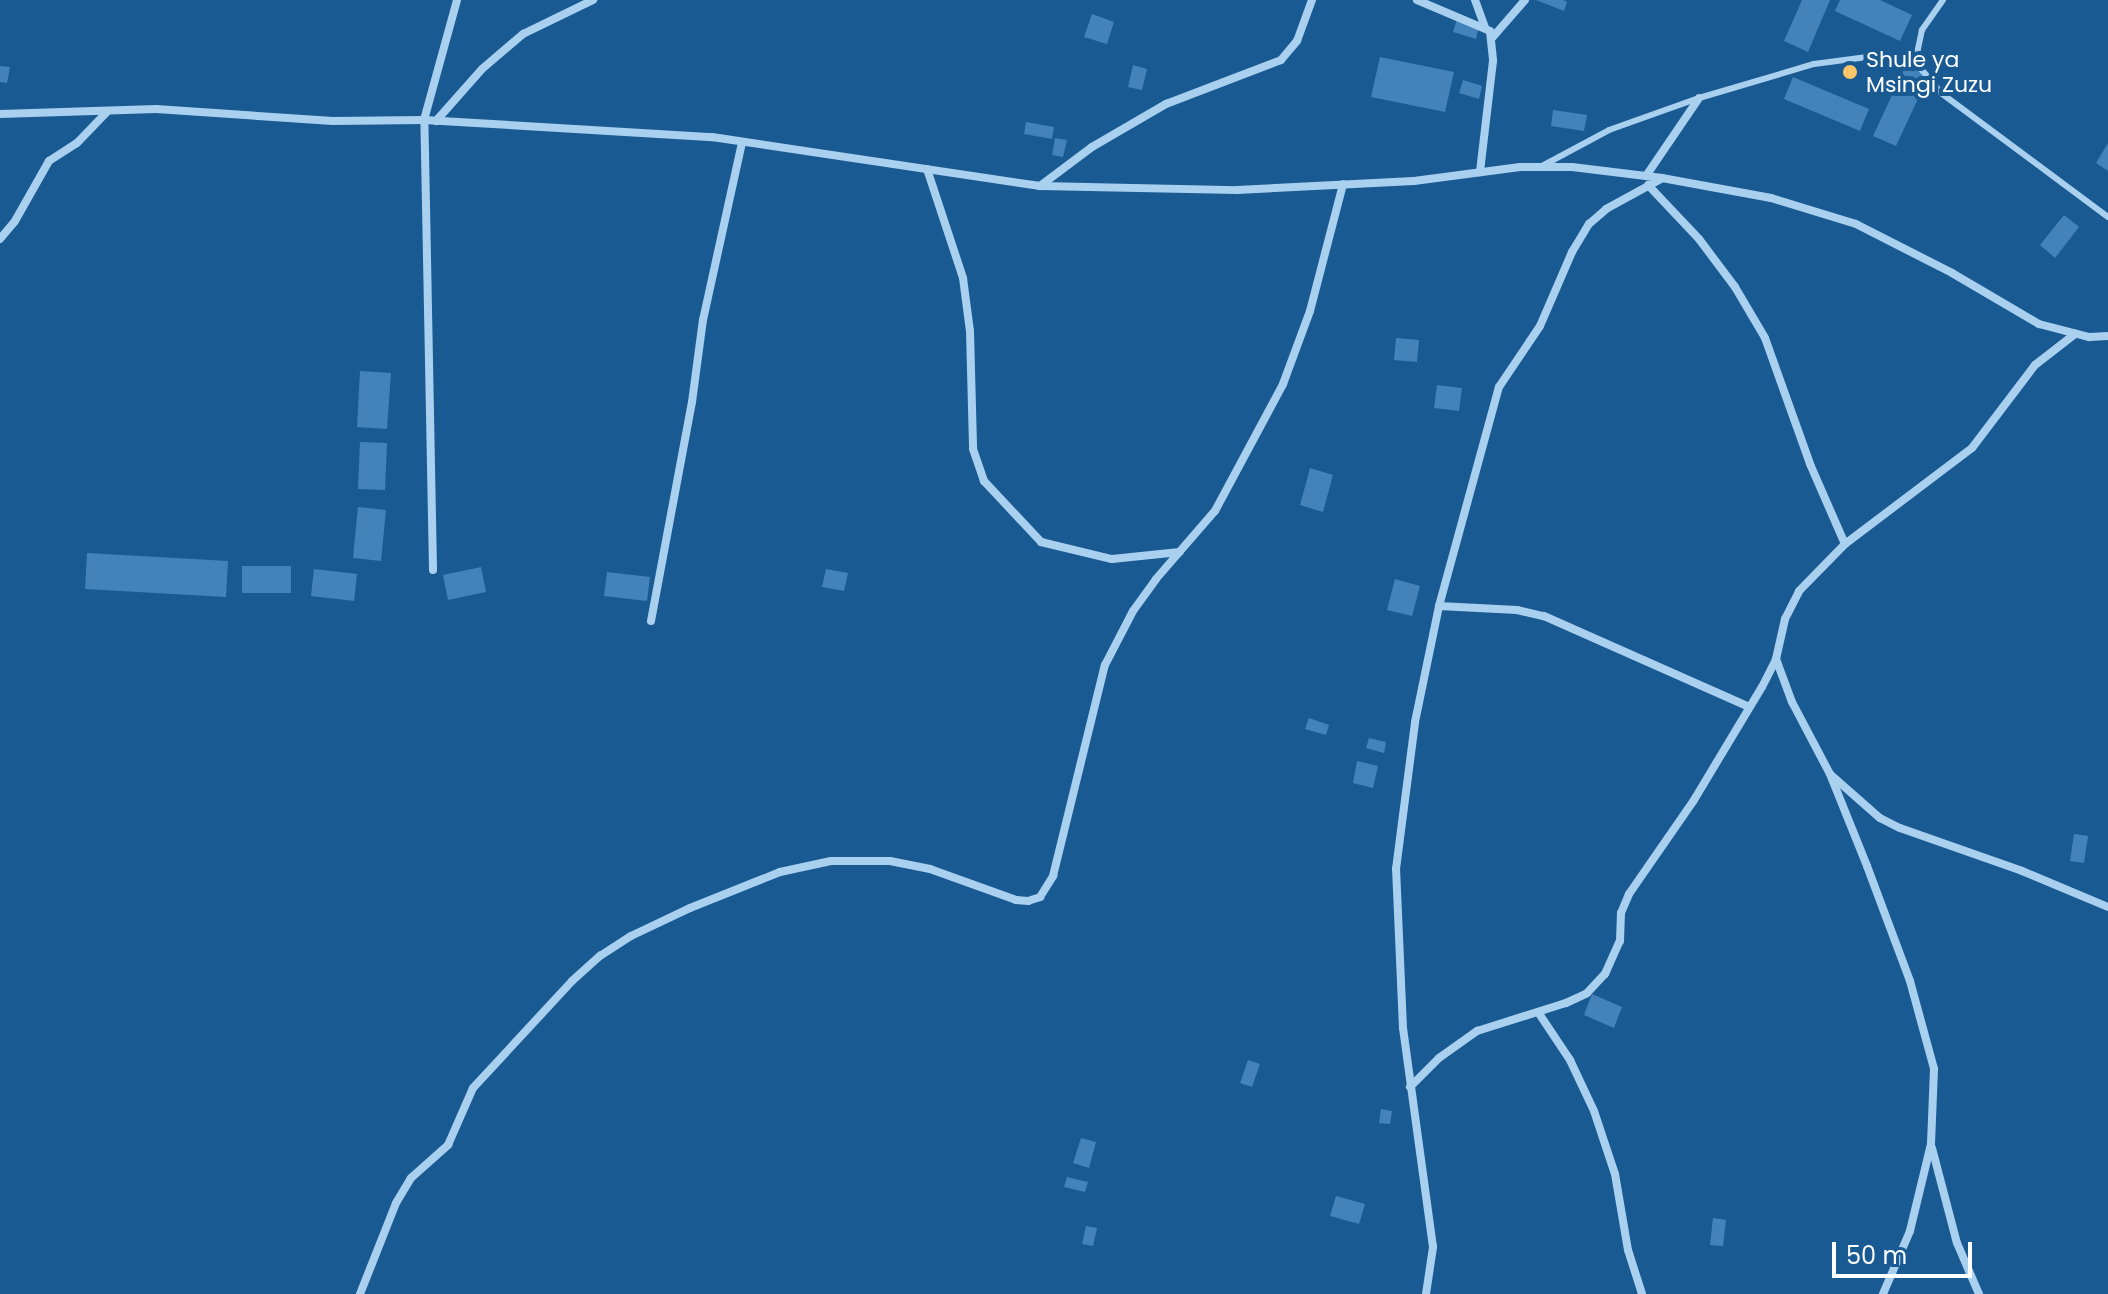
<!DOCTYPE html>
<style>
body{margin:0}
#map{position:relative;width:2108px;height:1294px;overflow:hidden;background:#1a5a93;font-family:Poppins,sans-serif}
div>[style]{position:absolute}
[style*='--x']{left:calc(var(--x)*1px);top:calc(var(--y)*1px);width:calc(var(--w)*1px);rotate:calc(var(--a)*1deg)}
.building>*{inset:0;background:#4383ba}
.lane>*{height:6px;margin:-3px;padding:0 3px;transform-origin:3px;border-radius:3px;background:#aad0ef}
.street>*{height:8px;margin:-4px;padding:0 4px;transform-origin:4px;border-radius:4px;background:#aad0ef}
.dots>*{width:22px;height:22px;translate:-50% -50%;box-sizing:border-box;border:4px solid #1a5a93;border-radius:50%}
span{translate:-50% -50%;white-space:nowrap;text-align:center;line-height:1.15;-webkit-text-stroke:8px #1a5a93;paint-order:stroke}
.poi-label{font-size:22px;color:#fff}
.left{translate:0 -50%;text-align:left}
.scale{position:absolute;left:1832px;top:1242px;width:140px;height:36px;box-sizing:border-box;border:4px solid #fff;border-top:0;padding-left:10px;font-size:24px;line-height:28px;white-space:nowrap;color:#fff;-webkit-text-stroke:6px #1a5a93;paint-order:stroke}
</style>
<div id="map">
<div class="building">
<div style="clip-path:polygon(1536px 0,1563px 0,1567px 2px,1564px 11px)"></div>
<div style="clip-path:polygon(1802px 0,1830px 0,1808px 52px,1784px 41px)"></div>
<div style="clip-path:polygon(1840px 0,1880px 0,1912px 15px,1900px 41px,1835px 11px)"></div>
<div style="clip-path:polygon(1092px 14px,1114px 22px,1107px 44px,1084px 37px)"></div>
<div style="clip-path:polygon(1457px 19px,1479px 26px,1476px 39px,1453px 32px)"></div>
<div style="clip-path:polygon(1380px 57px,1454px 72px,1445px 112px,1371px 97px)"></div>
<div style="clip-path:polygon(1133px 65px,1147px 69px,1142px 90px,1128px 87px)"></div>
<div style="clip-path:polygon(1906px 65px,1929px 75px,1896px 146px,1873px 136px)"></div>
<div style="clip-path:polygon(0 66px,10px 67px,7px 83px,0 82px)"></div>
<div style="clip-path:polygon(1793px 77px,1869px 109px,1860px 131px,1784px 99px)"></div>
<div style="clip-path:polygon(1463px 80px,1482px 86px,1479px 99px,1459px 93px)"></div>
<div style="clip-path:polygon(1553px 110px,1587px 115px,1584px 131px,1551px 126px)"></div>
<div style="clip-path:polygon(1026px 122px,1054px 127px,1052px 139px,1024px 134px)"></div>
<div style="clip-path:polygon(1055px 138px,1067px 140px,1063px 157px,1052px 155px)"></div>
<div style="clip-path:polygon(2108px 143px,2108px 171px,2096px 163px)"></div>
<div style="clip-path:polygon(2064px 215px,2079px 227px,2055px 258px,2040px 245px)"></div>
<div style="clip-path:polygon(1396px 338px,1419px 340px,1417px 362px,1394px 360px)"></div>
<div style="clip-path:polygon(360px 371px,391px 373px,387px 429px,357px 427px)"></div>
<div style="clip-path:polygon(1437px 385px,1462px 388px,1459px 411px,1434px 408px)"></div>
<div style="clip-path:polygon(360px 442px,387px 443px,385px 490px,358px 489px)"></div>
<div style="clip-path:polygon(1310px 468px,1333px 475px,1323px 512px,1300px 505px)"></div>
<div style="clip-path:polygon(358px 507px,386px 510px,381px 561px,353px 558px)"></div>
<div style="clip-path:polygon(87px 553px,228px 561px,226px 597px,85px 589px)"></div>
<div style="clip-path:polygon(242px 566px,291px 566px,291px 593px,242px 593px)"></div>
<div style="clip-path:polygon(481px 567px,486px 592px,448px 600px,443px 575px)"></div>
<div style="clip-path:polygon(314px 569px,357px 574px,354px 601px,311px 596px)"></div>
<div style="clip-path:polygon(826px 569px,848px 573px,844px 591px,822px 587px)"></div>
<div style="clip-path:polygon(607px 572px,650px 577px,647px 601px,604px 596px)"></div>
<div style="clip-path:polygon(1395px 579px,1420px 586px,1412px 616px,1387px 610px)"></div>
<div style="clip-path:polygon(1309px 718px,1329px 725px,1326px 735px,1305px 729px)"></div>
<div style="clip-path:polygon(1369px 738px,1386px 742px,1384px 753px,1366px 748px)"></div>
<div style="clip-path:polygon(1357px 761px,1378px 766px,1373px 788px,1353px 783px)"></div>
<div style="clip-path:polygon(2074px 834px,2088px 836px,2084px 863px,2070px 861px)"></div>
<div style="clip-path:polygon(1592px 994px,1622px 1007px,1614px 1028px,1584px 1015px)"></div>
<div style="clip-path:polygon(1248px 1060px,1260px 1064px,1252px 1087px,1240px 1083px)"></div>
<div style="clip-path:polygon(1381px 1109px,1392px 1111px,1390px 1124px,1379px 1123px)"></div>
<div style="clip-path:polygon(1081px 1138px,1096px 1142px,1089px 1168px,1073px 1163px)"></div>
<div style="clip-path:polygon(1067px 1177px,1088px 1182px,1085px 1192px,1064px 1187px)"></div>
<div style="clip-path:polygon(1336px 1196px,1365px 1204px,1359px 1224px,1330px 1216px)"></div>
<div style="clip-path:polygon(1713px 1218px,1726px 1220px,1723px 1246px,1710px 1245px)"></div>
<div style="clip-path:polygon(1086px 1226px,1097px 1228px,1093px 1246px,1082px 1244px)"></div>
</div>
<div class="lane">
<div style="--x:1943;--y:0;--w:37;--a:125"></div>
<div style="--x:1922;--y:30;--w:25;--a:102"></div>
<div style="--x:1917;--y:54;--w:17;--a:73"></div>
<div style="--x:1922;--y:70;--w:30;--a:50"></div>
<div style="--x:1941;--y:93;--w:208;--a:36.6"></div>
<div style="--x:1542;--y:166;--w:76;--a:-28.2"></div>
<div style="--x:1609;--y:130;--w:96;--a:-19.6"></div>
<div style="--x:1699;--y:98;--w:120;--a:-16.5"></div>
<div style="--x:1814;--y:64;--w:69;--a:-7.5"></div>
</div>
<div class="street">
<div style="--x:1417;--y:0;--w:79;--a:23"></div>
<div style="--x:1490;--y:31;--w:30;--a:84"></div>
<div style="--x:1493;--y:61;--w:112;--a:96.7"></div>
<div style="--x:1475;--y:0;--w:30;--a:70"></div>
<div style="--x:1492;--y:38;--w:50;--a:-49"></div>
<div style="--x:0;--y:114;--w:156;--a:-1.8"></div>
<div style="--x:156;--y:109;--w:177;--a:3.9"></div>
<div style="--x:333;--y:121;--w:91;--a:-0.6"></div>
<div style="--x:424;--y:120;--w:289;--a:3.4"></div>
<div style="--x:712;--y:137;--w:332;--a:8.5"></div>
<div style="--x:1040;--y:186;--w:197;--a:1.2"></div>
<div style="--x:1237;--y:190;--w:177;--a:-2.9"></div>
<div style="--x:1414;--y:181;--w:107;--a:-7.5"></div>
<div style="--x:1520;--y:167;--w:52;--a:0"></div>
<div style="--x:1572;--y:167;--w:91;--a:7"></div>
<div style="--x:1662;--y:178;--w:111;--a:10.4"></div>
<div style="--x:1771;--y:198;--w:89;--a:17"></div>
<div style="--x:1856;--y:224;--w:108;--a:27"></div>
<div style="--x:1952;--y:273;--w:101;--a:30.4"></div>
<div style="--x:2039;--y:324;--w:52;--a:14.6"></div>
<div style="--x:2089;--y:337;--w:19;--a:-3"></div>
<div style="--x:436;--y:121;--w:69;--a:-48.5"></div>
<div style="--x:482;--y:69;--w:54;--a:-40.5"></div>
<div style="--x:523;--y:34;--w:78;--a:-25.9"></div>
<div style="--x:927;--y:169;--w:115;--a:71.7"></div>
<div style="--x:963;--y:278;--w:53;--a:82.5"></div>
<div style="--x:970;--y:331;--w:118;--a:88.5"></div>
<div style="--x:973;--y:449;--w:34;--a:71"></div>
<div style="--x:984;--y:481;--w:83;--a:46.9"></div>
<div style="--x:1041;--y:542;--w:73;--a:13.5"></div>
<div style="--x:1112;--y:559;--w:68;--a:-5.9"></div>
<div style="--x:1646;--y:176;--w:94;--a:-55.8"></div>
<div style="--x:1648;--y:185;--w:74;--a:46.6"></div>
<div style="--x:1699;--y:239;--w:60;--a:53.1"></div>
<div style="--x:1735;--y:287;--w:59;--a:59.5"></div>
<div style="--x:1765;--y:338;--w:134;--a:70.3"></div>
<div style="--x:1810;--y:464;--w:87;--a:66.4"></div>
<div style="--x:1040;--y:186;--w:65;--a:-36.9"></div>
<div style="--x:1092;--y:147;--w:86;--a:-30.2"></div>
<div style="--x:1166;--y:104;--w:123;--a:-20.9"></div>
<div style="--x:1281;--y:60;--w:25;--a:-50"></div>
<div style="--x:1297;--y:41;--w:44;--a:-69.9"></div>
<div style="--x:0;--y:239;--w:23;--a:-50"></div>
<div style="--x:15;--y:221;--w:69;--a:-60.5"></div>
<div style="--x:49;--y:161;--w:33;--a:-33"></div>
<div style="--x:77;--y:143;--w:42;--a:-46"></div>
<div style="--x:433;--y:570;--w:450;--a:-91.1"></div>
<div style="--x:424;--y:120;--w:124;--a:-74.6"></div>
<div style="--x:1439;--y:606;--w:78;--a:2.9"></div>
<div style="--x:1517;--y:610;--w:28;--a:13"></div>
<div style="--x:1544;--y:616;--w:224;--a:23.9"></div>
<div style="--x:651;--y:621;--w:223;--a:-79.4"></div>
<div style="--x:692;--y:402;--w:83;--a:-82.4"></div>
<div style="--x:703;--y:320;--w:182;--a:-77.6"></div>
<div style="--x:1776;--y:659;--w:46;--a:69.6"></div>
<div style="--x:1792;--y:702;--w:81;--a:62.2"></div>
<div style="--x:1830;--y:774;--w:99;--a:68.1"></div>
<div style="--x:1867;--y:866;--w:123;--a:69.5"></div>
<div style="--x:1910;--y:981;--w:91;--a:74.7"></div>
<div style="--x:1934;--y:1069;--w:75;--a:92.3"></div>
<div style="--x:1931;--y:1144;--w:89;--a:103.6"></div>
<div style="--x:1910;--y:1231;--w:69;--a:113.2"></div>
<div style="--x:1831;--y:775;--w:65;--a:41.3"></div>
<div style="--x:1880;--y:818;--w:22;--a:27"></div>
<div style="--x:1900;--y:828;--w:129;--a:19.4"></div>
<div style="--x:2022;--y:871;--w:93;--a:22.7"></div>
<div style="--x:1538;--y:1012;--w:58;--a:56.3"></div>
<div style="--x:1570;--y:1060;--w:56;--a:64.8"></div>
<div style="--x:1594;--y:1111;--w:66;--a:71.6"></div>
<div style="--x:1615;--y:1174;--w:77;--a:80.3"></div>
<div style="--x:1628;--y:1250;--w:46;--a:72.3"></div>
<div style="--x:1410;--y:1087;--w:41;--a:-45"></div>
<div style="--x:1439;--y:1058;--w:47;--a:-35.4"></div>
<div style="--x:1477;--y:1031;--w:93;--a:-17.5"></div>
<div style="--x:1566;--y:1003;--w:23;--a:-25"></div>
<div style="--x:1587;--y:993;--w:26;--a:-47"></div>
<div style="--x:1605;--y:974;--w:36;--a:-66"></div>
<div style="--x:1620;--y:941;--w:28;--a:-88"></div>
<div style="--x:1621;--y:913;--w:21;--a:-67"></div>
<div style="--x:1629;--y:894;--w:114;--a:-55.3"></div>
<div style="--x:1694;--y:800;--w:132;--a:-59"></div>
<div style="--x:1762;--y:687;--w:31;--a:-63"></div>
<div style="--x:1776;--y:659;--w:41;--a:-77.3"></div>
<div style="--x:1785;--y:619;--w:31;--a:-63"></div>
<div style="--x:1799;--y:591;--w:66;--a:-45.6"></div>
<div style="--x:1845;--y:544;--w:159;--a:-37.1"></div>
<div style="--x:1972;--y:448;--w:104;--a:-52.8"></div>
<div style="--x:2035;--y:365;--w:51;--a:-37.8"></div>
<div style="--x:1932;--y:1148;--w:98;--a:75.3"></div>
<div style="--x:1957;--y:1243;--w:56;--a:66.7"></div>
<div style="--x:360;--y:1294;--w:98;--a:-68.4"></div>
<div style="--x:396;--y:1203;--w:29;--a:-59"></div>
<div style="--x:411;--y:1178;--w:50;--a:-41.7"></div>
<div style="--x:448;--y:1145;--w:62;--a:-66.3"></div>
<div style="--x:473;--y:1088;--w:146;--a:-47.2"></div>
<div style="--x:572;--y:981;--w:38;--a:-42"></div>
<div style="--x:600;--y:956;--w:37;--a:-33"></div>
<div style="--x:631;--y:936;--w:65;--a:-25.4"></div>
<div style="--x:690;--y:908;--w:97;--a:-21.8"></div>
<div style="--x:780;--y:872;--w:52;--a:-12.2"></div>
<div style="--x:831;--y:861;--w:59;--a:0"></div>
<div style="--x:890;--y:861;--w:41;--a:11.3"></div>
<div style="--x:930;--y:869;--w:91;--a:19.8"></div>
<div style="--x:1016;--y:900;--w:12;--a:5"></div>
<div style="--x:1028;--y:901;--w:13;--a:-18"></div>
<div style="--x:1040;--y:897;--w:25;--a:-58"></div>
<div style="--x:1053;--y:876;--w:217;--a:-76.2"></div>
<div style="--x:1105;--y:665;--w:61;--a:-62.6"></div>
<div style="--x:1133;--y:611;--w:39;--a:-54"></div>
<div style="--x:1156;--y:579;--w:90;--a:-49.1"></div>
<div style="--x:1215;--y:511;--w:144;--a:-61.8"></div>
<div style="--x:1283;--y:384;--w:78;--a:-69.7"></div>
<div style="--x:1310;--y:311;--w:131;--a:-75.4"></div>
<div style="--x:1426;--y:1294;--w:48;--a:-81.5"></div>
<div style="--x:1433;--y:1247;--w:221;--a:-97.8"></div>
<div style="--x:1403;--y:1028;--w:159;--a:-92.5"></div>
<div style="--x:1396;--y:869;--w:148;--a:-82.6"></div>
<div style="--x:1415;--y:722;--w:118;--a:-78.3"></div>
<div style="--x:1439;--y:606;--w:227;--a:-74.7"></div>
<div style="--x:1499;--y:387;--w:73;--a:-56.1"></div>
<div style="--x:1540;--y:326;--w:81;--a:-66.6"></div>
<div style="--x:1572;--y:252;--w:33;--a:-59"></div>
<div style="--x:1589;--y:224;--w:23;--a:-41"></div>
<div style="--x:1606;--y:209;--w:63;--a:-28.6"></div>
</div>
<div class="dots">
<div style="left:1850px;top:72px;background:#ffc669"></div>
</div>
<div class="poi-label">
<span class="left" style="left:1866px;top:72px">Shule ya<br>Msingi Zuzu</span>
</div>
<div class="scale">50 m</div>
</div>
